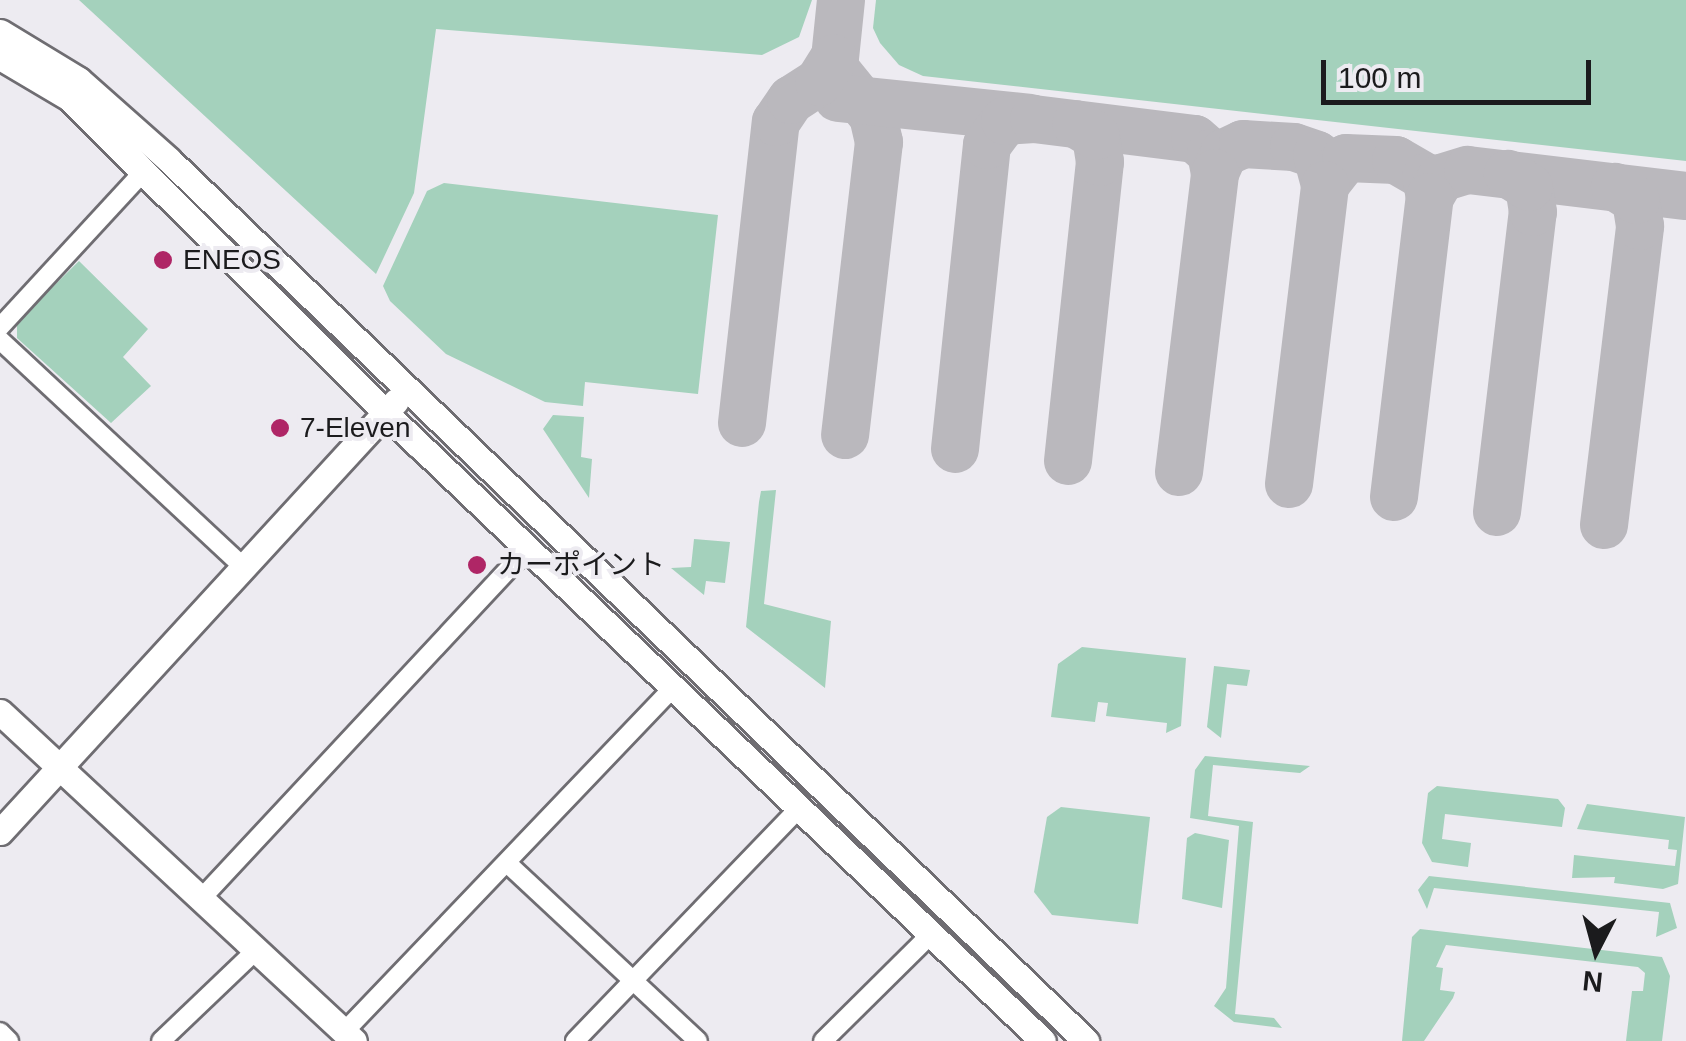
<!DOCTYPE html>
<meta charset="utf-8">
<style>
body{margin:0}
#map{position:relative;width:1686px;height:1041px;overflow:hidden;background:#edebf1;font-family:Helvetica,"Noto Sans JP",sans-serif}
div>[style]{position:absolute}
[style*='--x']{left:calc(var(--x)*1px);top:calc(var(--y)*1px);width:calc(var(--w)*1px);rotate:calc(var(--a)*1deg)}
.green>*{inset:0;background:#a4d1bc}
.taxiway>*{height:48px;margin:-24px;padding:0 24px;transform-origin:24px;border-radius:24px;background:#bab8bd}
.roads{filter:drop-shadow(2px 0 #6f6d72) drop-shadow(-2px 0 #6f6d72) drop-shadow(0 2px #6f6d72) drop-shadow(0 -2px #6f6d72)}
.street>*{height:18px;margin:-9px;padding:0 9px;transform-origin:9px;border-radius:9px;background:#fff}
.secondary>*{height:25px;margin:-12.5px;padding:0 12.5px;transform-origin:12.5px;border-radius:12.5px;background:#fff}
.dots>*{width:28px;height:28px;translate:-50% -50%;box-sizing:border-box;border:5px solid #edebf1;border-radius:50%}
span{translate:-50% -50%;white-space:nowrap;text-align:center;line-height:1.15;-webkit-text-stroke:8px #edebf1;paint-order:stroke}
.poi-label{font-size:28px;color:#1b1b1d}
.left{translate:0 -50%;text-align:left}
.north{position:absolute;left:1546px;top:901px;width:100px;height:100px;-webkit-text-stroke:8px #edebf1;paint-order:stroke;rotate:186deg;font-size:28px;font-weight:700;line-height:40px;text-align:center;color:#1b1b1d}
.north::after{content:'';display:block;margin:auto;width:35px;height:45px;background:#1b1b1d;clip-path:polygon(50% 0,100% 100%,50% 72%,0 100%)}
.scale{position:absolute;left:1321px;top:60px;width:270px;height:45px;box-sizing:border-box;border:5px solid #1b1b1d;border-top:0;padding-left:12px;font-size:30px;line-height:35px;white-space:nowrap;color:#1b1b1d;-webkit-text-stroke:8px #edebf1;paint-order:stroke}
</style>
<div id="map">
<div class="green">
<div style="clip-path:polygon(79px 0,812px 0,799px 37px,762px 55px,436px 29px,414px 193px,376px 274px)"></div>
<div style="clip-path:polygon(876px 0,1686px 0,1686px 161px,923px 76px,899px 65px,880px 43px,873px 28px)"></div>
<div style="clip-path:polygon(444px 183px,718px 215px,698px 394px,585px 382px,583px 406px,545px 402px,446px 354px,390px 301px,383px 286px,427px 191px)"></div>
<div style="clip-path:polygon(79px 261px,148px 329px,123px 357px,151px 386px,111px 423px,17px 338px,17px 322px)"></div>
<div style="clip-path:polygon(553px 415px,584px 417px,581px 457px,592px 459px,589px 498px,543px 429px)"></div>
<div style="clip-path:polygon(776px 490px,764px 604px,831px 621px,825px 688px,746px 627px,759px 502px,761px 491px)"></div>
<div style="clip-path:polygon(694px 539px,730px 542px,725px 583px,706px 581px,704px 595px,671px 568px,691px 567px)"></div>
<div style="clip-path:polygon(1082px 647px,1186px 658px,1181px 726px,1166px 733px,1167px 723px,1106px 716px,1108px 703px,1098px 702px,1095px 722px,1051px 717px,1058px 664px)"></div>
<div style="clip-path:polygon(1214px 666px,1250px 670px,1247px 686px,1227px 684px,1221px 738px,1207px 727px)"></div>
<div style="clip-path:polygon(1205px 756px,1310px 766px,1300px 773px,1213px 765px,1208px 816px,1253px 822px,1235px 1014px,1274px 1018px,1282px 1028px,1234px 1022px,1214px 1006px,1226px 988px,1239px 826px,1190px 818px,1195px 770px)"></div>
<div style="clip-path:polygon(1437px 786px,1558px 799px,1565px 808px,1562px 827px,1445px 814px,1442px 839px,1471px 843px,1468px 867px,1432px 862px,1422px 843px,1428px 793px)"></div>
<div style="clip-path:polygon(1587px 804px,1685px 817px,1678px 884px,1663px 889px,1614px 883px,1615px 877px,1572px 878px,1574px 855px,1675px 866px,1677px 850px,1668px 849px,1669px 840px,1577px 829px)"></div>
<div style="clip-path:polygon(1061px 807px,1150px 817px,1138px 924px,1052px 915px,1034px 892px,1047px 817px)"></div>
<div style="clip-path:polygon(1195px 833px,1229px 840px,1222px 908px,1182px 899px,1187px 838px)"></div>
<div style="clip-path:polygon(1429px 876px,1670px 903px,1677px 928px,1656px 937px,1659px 912px,1434px 888px,1427px 909px,1418px 890px)"></div>
<div style="clip-path:polygon(1420px 929px,1662px 957px,1670px 976px,1662px 1041px,1626px 1041px,1632px 991px,1643px 991px,1645px 973px,1638px 967px,1446px 945px,1436px 967px,1443px 968px,1440px 990px,1455px 992px,1453px 998px,1424px 1041px,1402px 1041px,1412px 937px)"></div>
</div>
<div class="taxiway">
<div style="--x:841;--y:0;--w:68;--a:95.9"></div>
<div style="--x:834;--y:68;--w:62;--a:50.9"></div>
<div style="--x:873;--y:116;--w:27;--a:77"></div>
<div style="--x:879;--y:142;--w:295;--a:96.6"></div>
<div style="--x:838;--y:98;--w:193;--a:5.9"></div>
<div style="--x:742;--y:423;--w:303;--a:-83.6"></div>
<div style="--x:776;--y:122;--w:27;--a:-56"></div>
<div style="--x:791;--y:100;--w:33;--a:-33"></div>
<div style="--x:819;--y:82;--w:28;--a:-58"></div>
<div style="--x:955;--y:449;--w:306;--a:-84"></div>
<div style="--x:987;--y:145;--w:30;--a:-53"></div>
<div style="--x:1005;--y:121;--w:29;--a:-4"></div>
<div style="--x:1034;--y:119;--w:162;--a:7.1"></div>
<div style="--x:1195;--y:139;--w:21;--a:41"></div>
<div style="--x:1211;--y:153;--w:20;--a:79"></div>
<div style="--x:1215;--y:173;--w:22;--a:-66"></div>
<div style="--x:1224;--y:153;--w:21;--a:-25"></div>
<div style="--x:1243;--y:144;--w:51;--a:3.4"></div>
<div style="--x:1294;--y:147;--w:24;--a:19"></div>
<div style="--x:1317;--y:155;--w:31;--a:75"></div>
<div style="--x:1325;--y:185;--w:34;--a:-52"></div>
<div style="--x:1346;--y:158;--w:50;--a:2.3"></div>
<div style="--x:1396;--y:160;--w:34;--a:30"></div>
<div style="--x:1426;--y:177;--w:20;--a:79"></div>
<div style="--x:1430;--y:197;--w:22;--a:-60"></div>
<div style="--x:1441;--y:178;--w:28;--a:-17"></div>
<div style="--x:1468;--y:170;--w:220;--a:6.8"></div>
<div style="--x:1068;--y:461;--w:301;--a:-83.9"></div>
<div style="--x:1100;--y:162;--w:26;--a:-99"></div>
<div style="--x:1096;--y:136;--w:23;--a:-149"></div>
<div style="--x:1179;--y:472;--w:301;--a:-83.1"></div>
<div style="--x:1289;--y:484;--w:301;--a:-83.1"></div>
<div style="--x:1394;--y:497;--w:302;--a:-83.2"></div>
<div style="--x:1497;--y:512;--w:302;--a:-83.2"></div>
<div style="--x:1533;--y:212;--w:25;--a:-99"></div>
<div style="--x:1529;--y:187;--w:25;--a:-148"></div>
<div style="--x:1604;--y:525;--w:301;--a:-83.1"></div>
<div style="--x:1640;--y:226;--w:26;--a:-99"></div>
<div style="--x:1636;--y:200;--w:25;--a:-148"></div>
</div>
<div class="roads">
<div class="street">
<div style="--x:0;--y:327;--w:209;--a:-47.3"></div>
<div style="--x:0;--y:340;--w:331;--a:43"></div>
<div style="--x:507;--y:863;--w:261;--a:43"></div>
<div style="--x:199;--y:901;--w:483;--a:-47"></div>
<div style="--x:0;--y:1032;--w:13;--a:45"></div>
<div style="--x:344;--y:1032;--w:476;--a:-46.3"></div>
<div style="--x:161;--y:1041;--w:129;--a:-43.7"></div>
<div style="--x:575;--y:1041;--w:323;--a:-46.1"></div>
<div style="--x:823;--y:1041;--w:152;--a:-44.7"></div>
</div>
<div class="secondary">
<div style="--x:0;--y:32;--w:92;--a:31.3"></div>
<div style="--x:79;--y:80;--w:120;--a:41.6"></div>
<div style="--x:169;--y:160;--w:1272;--a:43.85"></div>
<div style="--x:0;--y:57;--w:80;--a:30.7"></div>
<div style="--x:69;--y:98;--w:491;--a:44.8"></div>
<div style="--x:418;--y:444;--w:864;--a:43.69"></div>
<div style="--x:0;--y:712;--w:483;--a:42.9"></div>
<div style="--x:0;--y:832;--w:585;--a:-47.42"></div>
</div>
</div>
<div class="dots">
<div style="left:163px;top:260px;background:#af2666"></div>
<div style="left:280px;top:428px;background:#af2666"></div>
<div style="left:477px;top:565px;background:#af2666"></div>
</div>
<div class="poi-label">
<span class="left" style="left:183px;top:260px">ENEOS</span>
<span class="left" style="left:300px;top:428px">7-Eleven</span>
<span class="left" style="left:497px;top:565px">カーポイント</span>
</div>
<div class="north">N</div>
<div class="scale">100 m</div>
</div>
